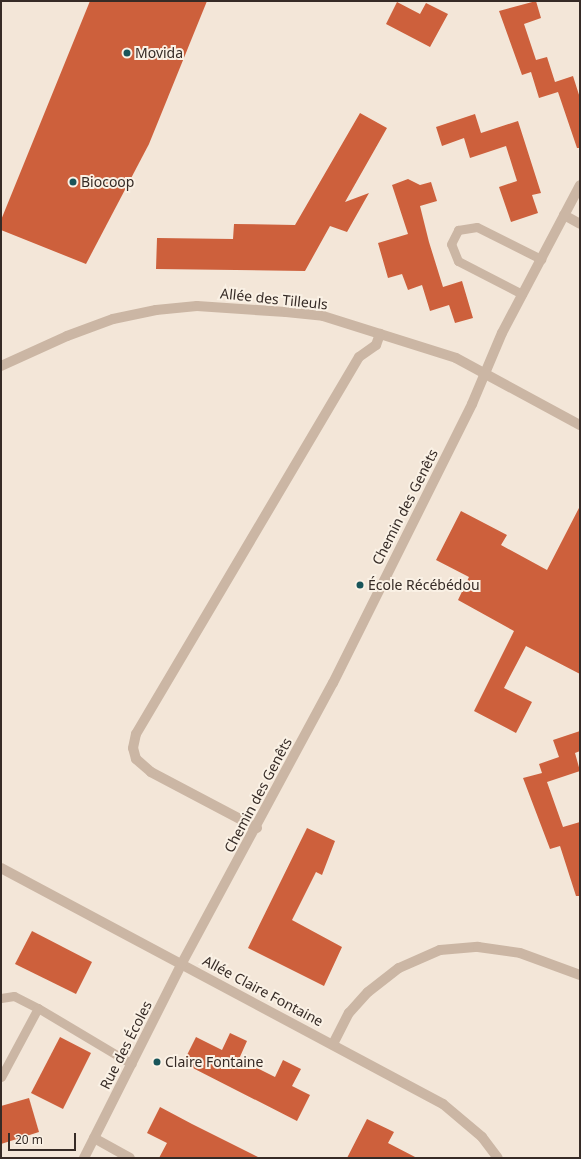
<!DOCTYPE html>
<meta charset="utf-8">
<style>
body{margin:0}
#map{position:relative;width:581px;height:1159px;overflow:hidden;background:#f3e6d8;font-family:"Noto Sans",sans-serif}
div>[style]{position:absolute}
[style*='--x']{left:calc(var(--x)*1px);top:calc(var(--y)*1px);width:calc(var(--w)*1px);rotate:calc(var(--a)*1deg)}
.building>*{inset:0;background:#cd603c}
.service>*{height:9px;margin:-4.5px;padding:0 4.5px;transform-origin:4.5px;border-radius:4.5px;background:#cbb6a4}
.minor>*{height:10px;margin:-5px;padding:0 5px;transform-origin:5px;border-radius:5px;background:#cbb6a4}
.dots>*{width:11px;height:11px;translate:-50% -50%;box-sizing:border-box;border:2px solid #faf1e5;border-radius:50%}
span{translate:-50% -50%;white-space:nowrap;text-align:center;line-height:1.15;-webkit-text-stroke:4px #faf1e5;paint-order:stroke}
.poi-label{font-size:14px;color:#362b26}
.left{translate:0 -50%;text-align:left}
.street-label{font-size:14px;color:#362b26}
.frame{position:absolute;inset:0;border:2px solid #362b26;pointer-events:none}
.scale{position:absolute;left:8px;top:1133px;width:68px;height:18px;box-sizing:border-box;border:2px solid #362b26;border-top:0;padding-left:5px;font-size:12px;line-height:14px;white-space:nowrap;color:#362b26;-webkit-text-stroke:3px #faf1e5;paint-order:stroke}
</style>
<div id="map">
<div class="building">
<div style="clip-path:polygon(90px 1px,207px 1px,149px 144px,86px 264px,1px 230px,1px 220px)"></div>
<div style="clip-path:polygon(536px 1px,541px 18px,524px 24px,536px 60px,547px 57px,555px 82px,573px 76px,580px 98px,580px 148px,577px 148px,558px 92px,539px 98px,531px 72px,522px 75px,499px 11px)"></div>
<div style="clip-path:polygon(397px 2px,420px 14px,426px 3px,448px 14px,430px 47px,386px 24px)"></div>
<div style="clip-path:polygon(360px 113px,387px 128px,345px 202px,369px 193px,347px 232px,330px 226px,305px 271px,156px 269px,157px 238px,233px 239px,234px 224px,295px 225px)"></div>
<div style="clip-path:polygon(475px 114px,481px 133px,518px 121px,541px 193px,532px 195px,538px 213px,511px 222px,499px 187px,517px 181px,506px 146px,470px 158px,464px 138px,442px 146px,436px 127px)"></div>
<div style="clip-path:polygon(408px 179px,420px 185px,431px 182px,437px 201px,420px 206px,429px 242px,443px 287px,462px 281px,473px 318px,455px 323px,449px 305px,430px 311px,422px 285px,408px 290px,402px 274px,388px 278px,378px 243px,408px 234px,392px 185px)"></div>
<div style="clip-path:polygon(580px 506px,580px 674px,526px 646px,504px 688px,532px 702px,516px 733px,474px 711px,514px 631px,458px 600px,469px 577px,436px 560px,461px 511px,507px 535px,501px 545px,547px 570px)"></div>
<div style="clip-path:polygon(580px 731px,580px 751px,575px 753px,580px 771px,547px 782px,563px 827px,580px 822px,580px 896px,576px 896px,560px 846px,550px 849px,523px 778px,542px 773px,539px 764px,559px 757px,553px 740px)"></div>
<div style="clip-path:polygon(307px 828px,335px 841px,322px 875px,316px 872px,292px 920px,342px 947px,324px 986px,248px 948px)"></div>
<div style="clip-path:polygon(32px 931px,92px 962px,76px 994px,15px 964px)"></div>
<div style="clip-path:polygon(230px 1033px,247px 1041px,239px 1059px,275px 1077px,283px 1060px,301px 1069px,292px 1086px,310px 1095px,297px 1121px,183px 1063px,196px 1037px,222px 1050px)"></div>
<div style="clip-path:polygon(60px 1037px,91px 1053px,63px 1109px,31px 1093px)"></div>
<div style="clip-path:polygon(29px 1098px,39px 1132px,1px 1144px,1px 1106px)"></div>
<div style="clip-path:polygon(160px 1107px,192px 1124px,260px 1158px,159px 1158px,167px 1143px,147px 1133px)"></div>
<div style="clip-path:polygon(367px 1119px,394px 1132px,388px 1143px,417px 1158px,347px 1158px)"></div>
</div>
<div class="service">
<div style="--x:522;--y:294;--w:72;--a:-152.7"></div>
<div style="--x:458;--y:261;--w:18;--a:-112"></div>
<div style="--x:451;--y:244;--w:16;--a:-63"></div>
<div style="--x:458;--y:230;--w:19;--a:-9"></div>
<div style="--x:477;--y:227;--w:72;--a:26.6"></div>
<div style="--x:1;--y:998;--w:13;--a:-9"></div>
<div style="--x:14;--y:996;--w:27;--a:27"></div>
<div style="--x:38;--y:1008;--w:109;--a:30.8"></div>
<div style="--x:1;--y:1077;--w:78;--a:-61.8"></div>
</div>
<div class="minor">
<div style="--x:564;--y:215;--w:18;--a:29"></div>
<div style="--x:1;--y:366;--w:72;--a:-24.4"></div>
<div style="--x:67;--y:336;--w:49;--a:-20.3"></div>
<div style="--x:113;--y:319;--w:44;--a:-11.8"></div>
<div style="--x:156;--y:310;--w:41;--a:-5.6"></div>
<div style="--x:197;--y:306;--w:89;--a:3.9"></div>
<div style="--x:286;--y:312;--w:37;--a:6"></div>
<div style="--x:323;--y:316;--w:139;--a:17.5"></div>
<div style="--x:456;--y:358;--w:141;--a:28.4"></div>
<div style="--x:257;--y:828;--w:120;--a:-152.2"></div>
<div style="--x:151;--y:772;--w:20;--a:-139"></div>
<div style="--x:136;--y:759;--w:11;--a:-105"></div>
<div style="--x:133;--y:748;--w:14;--a:-78"></div>
<div style="--x:136;--y:734;--w:438;--a:-59.4"></div>
<div style="--x:359;--y:357;--w:21;--a:-35"></div>
<div style="--x:376;--y:345;--w:12;--a:-70"></div>
<div style="--x:1;--y:868;--w:501;--a:28.1"></div>
<div style="--x:443;--y:1104;--w:51;--a:40.2"></div>
<div style="--x:482;--y:1137;--w:26;--a:53"></div>
<div style="--x:333;--y:1044;--w:35;--a:-63"></div>
<div style="--x:349;--y:1013;--w:28;--a:-48"></div>
<div style="--x:368;--y:992;--w:39;--a:-38"></div>
<div style="--x:399;--y:968;--w:45;--a:-23.7"></div>
<div style="--x:440;--y:950;--w:38;--a:-5"></div>
<div style="--x:478;--y:947;--w:42;--a:8.1"></div>
<div style="--x:520;--y:953;--w:64;--a:20.1"></div>
<div style="--x:94;--y:1138;--w:41;--a:29.1"></div>
<div style="--x:84;--y:1158;--w:218;--a:-63.3"></div>
<div style="--x:182;--y:963;--w:318;--a:-61.7"></div>
<div style="--x:333;--y:683;--w:312;--a:-63.5"></div>
<div style="--x:472;--y:404;--w:77;--a:-67.1"></div>
<div style="--x:502;--y:333;--w:167;--a:-62.2"></div>
</div>
<div class="dots">
<div style="left:127px;top:53px;background:#19555a"></div>
<div style="left:73px;top:182px;background:#19555a"></div>
<div style="left:360px;top:585px;background:#19555a"></div>
<div style="left:157px;top:1062px;background:#19555a"></div>
</div>
<div class="poi-label">
<span class="left" style="left:135px;top:53px">Movida</span>
<span class="left" style="left:81px;top:182px">Biocoop</span>
<span class="left" style="left:368px;top:585px">École Récébédou</span>
<span class="left" style="left:165px;top:1062px">Claire Fontaine</span>
</div>
<div class="street-label">
<span style="left:274px;top:299px;rotate:6deg">Allée des Tilleuls</span>
<span style="left:405px;top:507px;rotate:-63deg">Chemin des Genêts</span>
<span style="left:258px;top:795px;rotate:-62deg">Chemin des Genêts</span>
<span style="left:263px;top:991px;rotate:28deg">Allée Claire Fontaine</span>
<span style="left:126px;top:1045px;rotate:-63deg">Rue des Écoles</span>
</div>
<div class="frame"></div>
<div class="scale">20 m</div>
</div>
